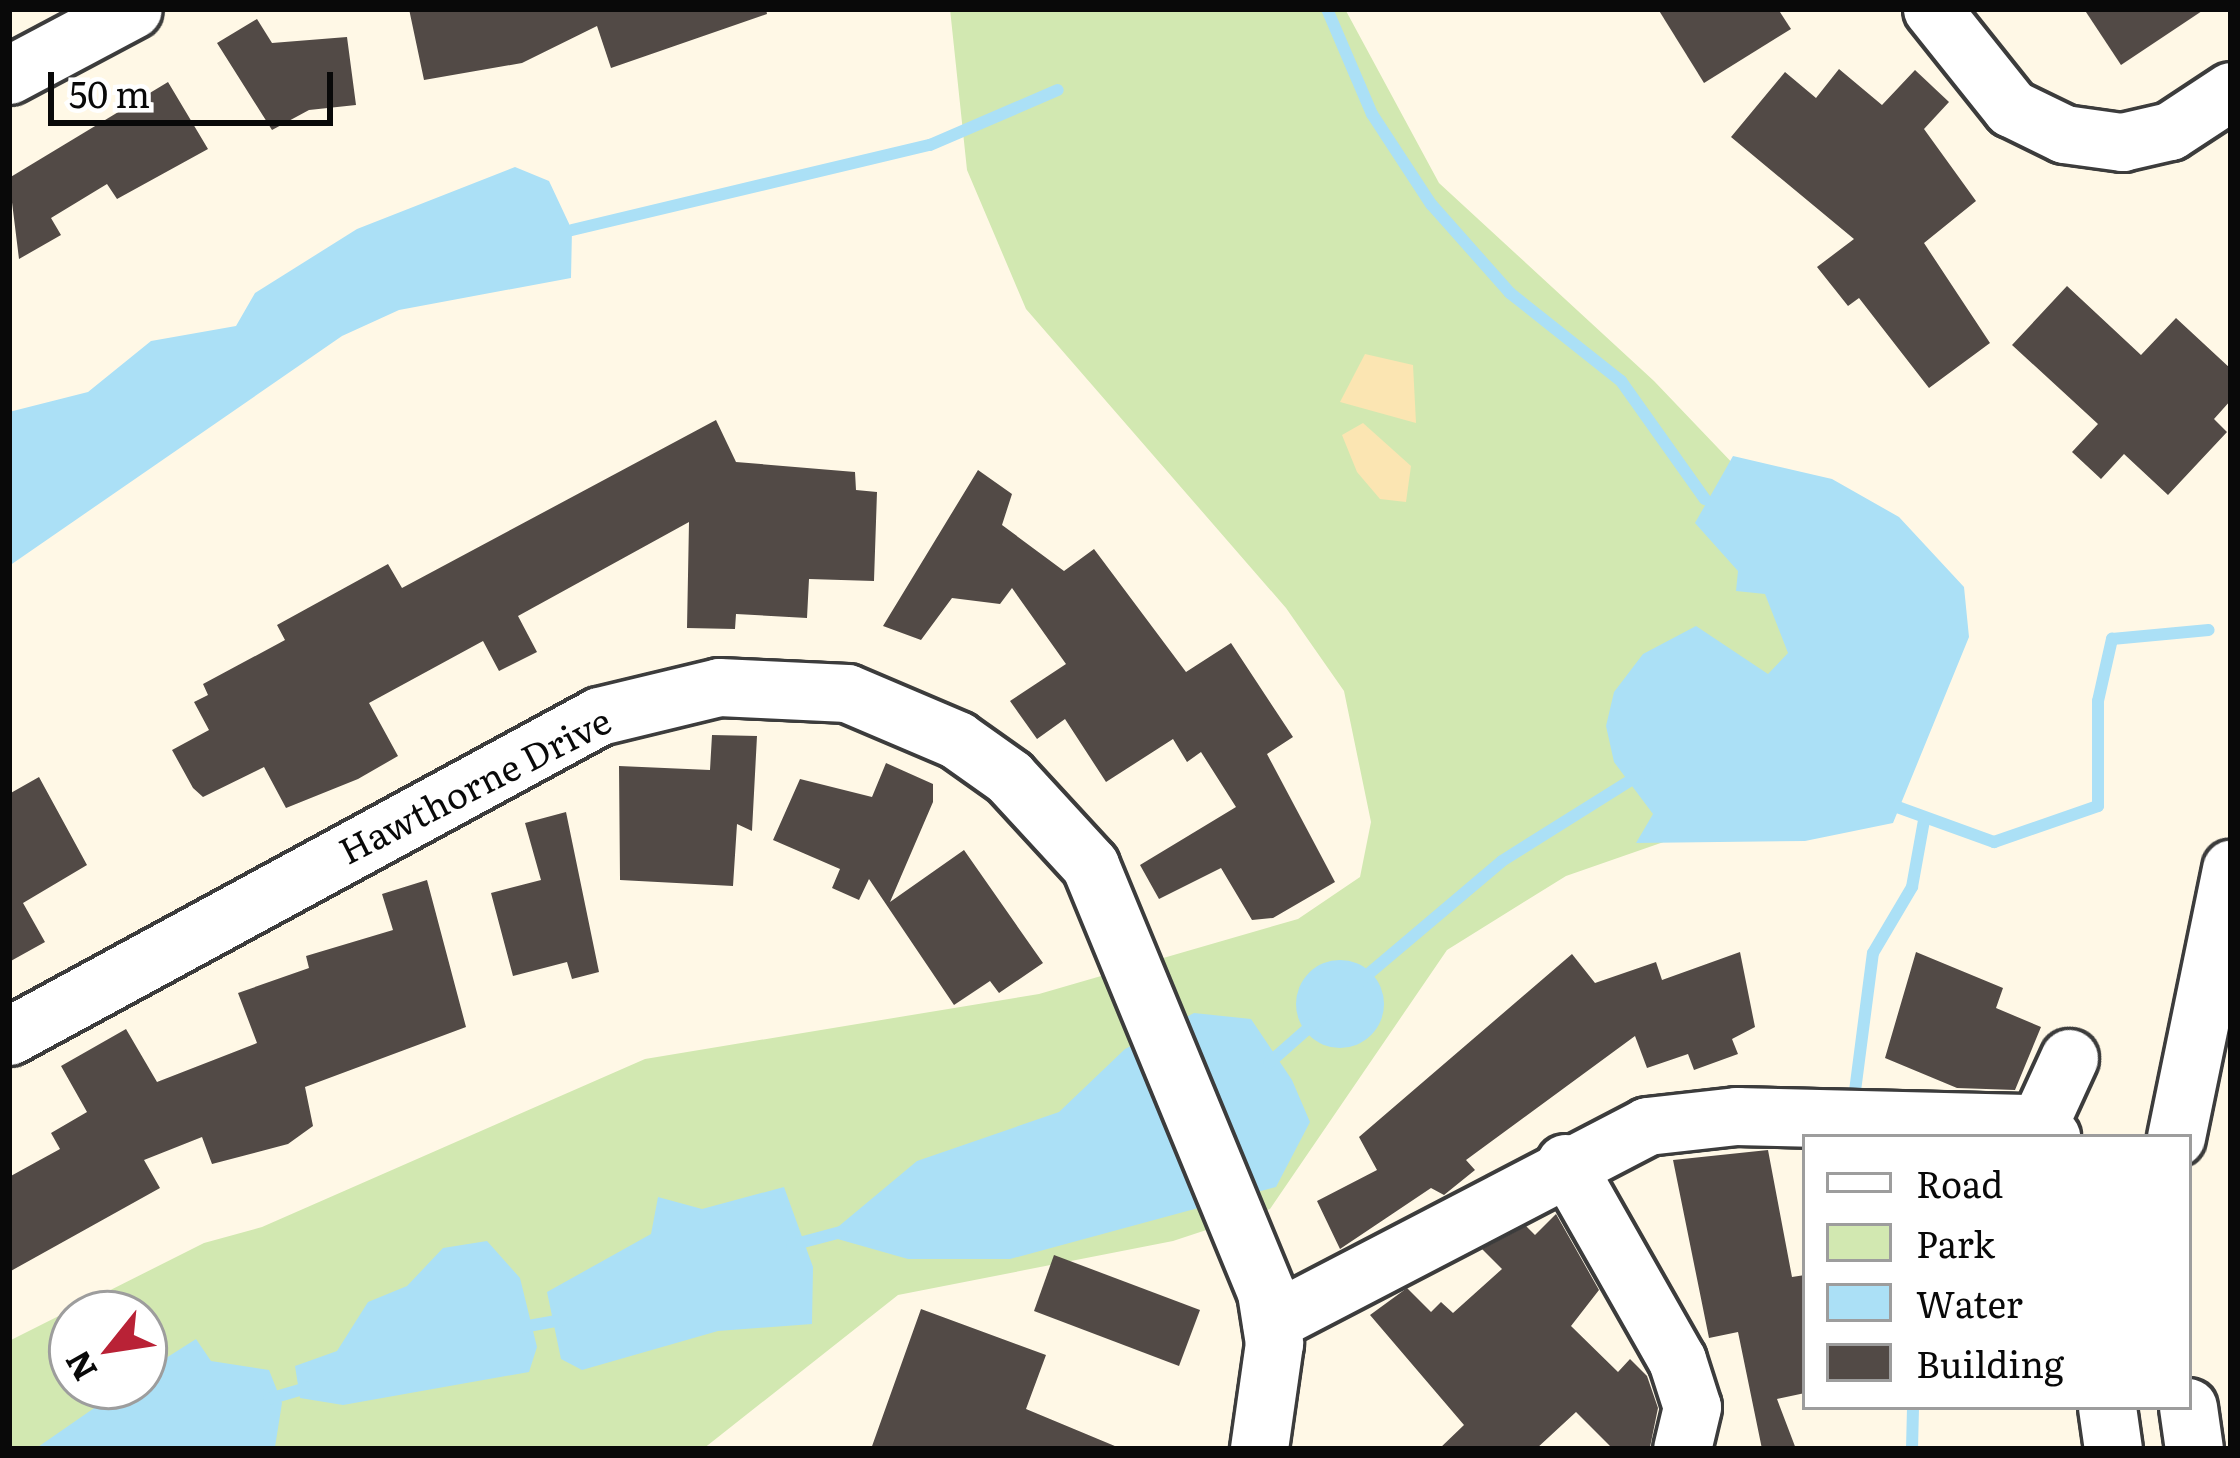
<!DOCTYPE html>
<style>
body{margin:0}
#map{position:relative;width:2240px;height:1458px;overflow:hidden;background:#fff8e6;font-family:Literata,serif}
div>[style]{position:absolute}
[style*='--x']{left:calc(var(--x)*1px);top:calc(var(--y)*1px);width:calc(var(--w)*1px);rotate:calc(var(--a)*1deg)}
.green>*{inset:0;background:#d2e8b1}
.sand>*{inset:0;background:#fbe5b2}
.water>*{inset:0;background:#abe0f6}
.round{border-radius:50%}
.stream>*{height:12px;margin:-6px;padding:0 6px;transform-origin:6px;border-radius:6px;background:#abe0f6}
.building>*{inset:0;background:#524a46}
.roads{filter:drop-shadow(3px 0 #3c3c3c) drop-shadow(-3px 0 #3c3c3c) drop-shadow(0 3px #3c3c3c) drop-shadow(0 -3px #3c3c3c)}
.minor>*{height:57px;margin:-28.5px;padding:0 28.5px;transform-origin:28.5px;border-radius:28.5px;background:#fff}
span{translate:-50% -50%;white-space:nowrap;text-align:center;line-height:1.15;-webkit-text-stroke:12px #fff;paint-order:stroke}
.street-label{font-size:36px;color:#090909}
.frame{position:absolute;inset:0;border:12px solid #090909;pointer-events:none}
.legend{position:absolute;left:1802px;top:1134px;width:390px;height:276px;box-sizing:border-box;background:#fff;border:3px solid #9d9d9d;margin:0;padding:15px 21px;list-style:none;font-size:36px;color:#090909}
.legend li{display:flex;align-items:center;gap:24px;height:60px}
.legend b{width:60px;border:3px solid #9d9d9d}
.north{position:absolute;left:48px;top:1290px;width:120px;height:120px;box-sizing:border-box;background:#fff;border:3px solid #9d9d9d;border-radius:50%;rotate:240deg;font-size:33px;font-weight:700;line-height:48px;text-align:center;color:#090909}
.north::after{content:'';display:block;margin:auto;width:42px;height:54px;background:#b92236;clip-path:polygon(50% 0,100% 100%,50% 72%,0 100%)}
.scale{position:absolute;left:48px;top:72px;width:285px;height:54px;box-sizing:border-box;border:6px solid #090909;border-top:0;padding-left:15px;font-size:36px;line-height:42px;white-space:nowrap;color:#090909;-webkit-text-stroke:9px #fff;paint-order:stroke}
</style>
<div id="map">
<div class="green">
<div style="clip-path:polygon(evenodd,950px 9px,1345px 9px,1439px 183px,1654px 381px,1866px 603px,1721px 822px,1566px 876px,1447px 950px,1270px 1209px,1173px 1241px,898px 1295px,703px 1449px,9px 1449px,9px 1341px,204px 1243px,262px 1227px,645px 1059px,1039px 994px,1298px 919px,1360px 877px,1371px 822px,1344px 691px,1286px 608px,1026px 309px,967px 170px,950px 9px,72px 1314px,144px 1314px,144px 1386px,72px 1386px,72px 1314px)"></div>
</div>
<div class="sand">
<div style="clip-path:polygon(1365px 354px,1413px 365px,1416px 423px,1340px 402px)"></div>
<div style="clip-path:polygon(1363px 423px,1411px 466px,1406px 502px,1380px 499px,1357px 472px,1342px 435px)"></div>
</div>
<div class="water">
<div style="clip-path:polygon(515px 167px,549px 181px,572px 230px,571px 278px,399px 310px,342px 336px,9px 566px,9px 412px,88px 392px,151px 341px,236px 326px,255px 293px,357px 229px)"></div>
<div style="clip-path:polygon(1733px 456px,1832px 479px,1899px 517px,1964px 587px,1969px 637px,1893px 823px,1805px 841px,1636px 843px,1653px 814px,1614px 762px,1606px 726px,1614px 692px,1643px 654px,1696px 626px,1768px 674px,1788px 653px,1765px 594px,1736px 591px,1738px 571px,1695px 523px)"></div>
<div class="round" style="left:1296px;top:960px;width:88px;height:88px"></div>
<div style="clip-path:polygon(1194px 1013px,1251px 1019px,1292px 1080px,1310px 1122px,1276px 1187px,1010px 1259px,908px 1259px,827px 1236px,917px 1161px,1059px 1112px,1125px 1049px)"></div>
<div style="clip-path:polygon(784px 1187px,813px 1267px,812px 1324px,718px 1331px,582px 1370px,561px 1359px,547px 1292px,651px 1234px,658px 1197px,702px 1209px)"></div>
<div style="clip-path:polygon(487px 1241px,520px 1278px,537px 1347px,529px 1372px,343px 1405px,300px 1398px,295px 1366px,337px 1351px,368px 1302px,407px 1286px,443px 1248px)"></div>
<div style="clip-path:polygon(196px 1339px,211px 1361px,269px 1370px,282px 1403px,275px 1447px,35px 1449px,126px 1386px,144px 1386px,144px 1372px)"></div>
</div>
<div class="stream">
<div style="--x:1327;--y:9;--w:114;--a:66.8"></div>
<div style="--x:1372;--y:114;--w:108;--a:56.8"></div>
<div style="--x:1431;--y:204;--w:119;--a:48.4"></div>
<div style="--x:1510;--y:293;--w:142;--a:38.4"></div>
<div style="--x:1621;--y:381;--w:145;--a:54.6"></div>
<div style="--x:572;--y:230;--w:368;--a:-13.4"></div>
<div style="--x:930;--y:145;--w:139;--a:-23.3"></div>
<div style="--x:1889;--y:804;--w:112;--a:19.9"></div>
<div style="--x:1994;--y:842;--w:110;--a:-19.1"></div>
<div style="--x:2098;--y:806;--w:105;--a:-90"></div>
<div style="--x:2098;--y:701;--w:64;--a:-77.3"></div>
<div style="--x:2112;--y:639;--w:97;--a:-5.3"></div>
<div style="--x:1353;--y:987;--w:195;--a:-40.2"></div>
<div style="--x:1502;--y:861;--w:168;--a:-32.1"></div>
<div style="--x:1269;--y:1063;--w:69;--a:-41.5"></div>
<div style="--x:1855;--y:1091;--w:139;--a:-82.6"></div>
<div style="--x:1873;--y:953;--w:77;--a:-59.4"></div>
<div style="--x:1912;--y:887;--w:68;--a:-79.8"></div>
<div style="--x:792;--y:1245;--w:51;--a:-14.9"></div>
<div style="--x:517;--y:1328;--w:46;--a:-10.1"></div>
<div style="--x:269;--y:1399;--w:46;--a:-16.5"></div>
<div style="--x:1912;--y:1449;--w:42;--a:-88.6"></div>
</div>
<div class="building">
<div style="clip-path:polygon(409px 9px,766px 9px,767px 14px,611px 68px,597px 26px,522px 63px,424px 80px)"></div>
<div style="clip-path:polygon(1658px 9px,1778px 9px,1791px 29px,1704px 83px)"></div>
<div style="clip-path:polygon(2084px 9px,2205px 9px,2121px 65px)"></div>
<div style="clip-path:polygon(257px 19px,272px 43px,347px 37px,356px 105px,309px 110px,272px 130px,217px 43px)"></div>
<div style="clip-path:polygon(1839px 69px,1882px 105px,1915px 70px,1949px 102px,1924px 129px,1976px 201px,1924px 243px,1990px 343px,1929px 388px,1859px 298px,1848px 306px,1817px 267px,1854px 239px,1731px 137px,1785px 72px,1816px 98px)"></div>
<div style="clip-path:polygon(168px 82px,208px 149px,117px 199px,107px 184px,51px 218px,61px 235px,19px 259px,9px 178px)"></div>
<div style="clip-path:polygon(2067px 286px,2141px 355px,2176px 318px,2231px 369px,2231px 400px,2214px 419px,2227px 432px,2168px 495px,2124px 454px,2101px 479px,2072px 452px,2098px 424px,2012px 345px)"></div>
<div style="clip-path:polygon(716px 420px,736px 462px,855px 472px,856px 490px,877px 492px,874px 581px,809px 579px,807px 618px,736px 614px,735px 629px,687px 628px,689px 522px,518px 616px,537px 652px,499px 671px,483px 641px,369px 703px,398px 756px,358px 779px,286px 808px,264px 767px,203px 797px,193px 788px,172px 750px,209px 730px,194px 702px,208px 695px,203px 684px,285px 640px,277px 625px,388px 564px,402px 588px)"></div>
<div style="clip-path:polygon(978px 470px,1012px 494px,1002px 525px,1064px 571px,1094px 549px,1186px 672px,1231px 643px,1293px 737px,1267px 754px,1335px 882px,1273px 918px,1252px 920px,1221px 868px,1159px 899px,1140px 865px,1236px 807px,1201px 752px,1187px 762px,1173px 739px,1106px 782px,1065px 719px,1037px 739px,1010px 701px,1066px 664px,1012px 588px,1000px 604px,952px 598px,921px 640px,883px 626px)"></div>
<div style="clip-path:polygon(712px 735px,757px 736px,752px 831px,737px 824px,733px 886px,620px 880px,619px 766px,710px 770px)"></div>
<div style="clip-path:polygon(886px 763px,933px 784px,933px 802px,890px 902px,964px 850px,1043px 963px,999px 993px,990px 981px,954px 1005px,869px 879px,859px 900px,832px 888px,840px 869px,773px 840px,800px 779px,872px 797px)"></div>
<div style="clip-path:polygon(39px 777px,87px 865px,23px 903px,45px 942px,9px 962px,9px 794px)"></div>
<div style="clip-path:polygon(566px 812px,599px 972px,572px 979px,567px 962px,513px 976px,491px 893px,541px 880px,525px 823px)"></div>
<div style="clip-path:polygon(427px 880px,466px 1027px,305px 1087px,313px 1126px,288px 1144px,212px 1164px,202px 1137px,144px 1160px,160px 1188px,9px 1272px,9px 1177px,60px 1149px,51px 1133px,87px 1112px,61px 1066px,126px 1029px,157px 1082px,257px 1043px,238px 993px,309px 968px,306px 956px,393px 930px,382px 894px)"></div>
<div style="clip-path:polygon(1740px 952px,1755px 1027px,1732px 1039px,1738px 1054px,1694px 1070px,1688px 1054px,1647px 1068px,1635px 1036px,1466px 1160px,1475px 1170px,1444px 1195px,1431px 1188px,1340px 1249px,1317px 1201px,1377px 1170px,1359px 1137px,1572px 954px,1595px 983px,1656px 962px,1662px 980px)"></div>
<div style="clip-path:polygon(1916px 952px,2003px 988px,1996px 1008px,2041px 1027px,2015px 1090px,1957px 1088px,1885px 1058px)"></div>
<div style="clip-path:polygon(1768px 1150px,1792px 1277px,1805px 1275px,1805px 1393px,1777px 1399px,1796px 1449px,1762px 1449px,1738px 1332px,1709px 1338px,1673px 1160px)"></div>
<div style="clip-path:polygon(1556px 1214px,1599px 1290px,1571px 1326px,1618px 1372px,1630px 1359px,1647px 1376px,1658px 1408px,1650px 1447px,1613px 1449px,1576px 1412px,1536px 1449px,1439px 1449px,1464px 1425px,1370px 1315px,1407px 1288px,1431px 1312px,1441px 1302px,1453px 1313px,1502px 1269px,1482px 1249px,1526px 1226px,1535px 1235px)"></div>
<div style="clip-path:polygon(1054px 1255px,1200px 1310px,1179px 1366px,1034px 1311px)"></div>
<div style="clip-path:polygon(921px 1309px,1046px 1355px,1026px 1409px,1122px 1449px,871px 1449px)"></div>
</div>
<div class="roads">
<div class="minor">
<div style="--x:1932;--y:9;--w:127;--a:51.4"></div>
<div style="--x:2011;--y:108;--w:59;--a:26.1"></div>
<div style="--x:2064;--y:134;--w:59;--a:7.9"></div>
<div style="--x:2122;--y:142;--w:49;--a:-12.9"></div>
<div style="--x:2170;--y:131;--w:73;--a:-33.3"></div>
<div style="--x:9;--y:75;--w:140;--a:-28"></div>
<div style="--x:9;--y:1036;--w:671;--a:-28.47"></div>
<div style="--x:599;--y:716;--w:123;--a:-13.6"></div>
<div style="--x:719;--y:687;--w:128;--a:2.7"></div>
<div style="--x:847;--y:693;--w:120;--a:23.1"></div>
<div style="--x:957;--y:740;--w:64;--a:35.4"></div>
<div style="--x:1009;--y:777;--w:120;--a:47.4"></div>
<div style="--x:1090;--y:865;--w:462;--a:67.6"></div>
<div style="--x:1266;--y:1292;--w:52;--a:81.1"></div>
<div style="--x:1274;--y:1343;--w:107;--a:98.1"></div>
<div style="--x:2037;--y:1128;--w:77;--a:-65.4"></div>
<div style="--x:2176;--y:1137;--w:274;--a:-78.4"></div>
<div style="--x:1565;--y:1163;--w:227;--a:60.4"></div>
<div style="--x:1677;--y:1360;--w:49;--a:72.3"></div>
<div style="--x:1692;--y:1407;--w:43;--a:103.4"></div>
<div style="--x:1271;--y:1322;--w:424;--a:-27.5"></div>
<div style="--x:1647;--y:1126;--w:90;--a:-6.4"></div>
<div style="--x:1736;--y:1116;--w:290;--a:1.4"></div>
<div style="--x:2026;--y:1123;--w:29;--a:29"></div>
<div style="--x:2107;--y:1407;--w:42;--a:81.9"></div>
<div style="--x:2188;--y:1407;--w:42;--a:81.9"></div>
</div>
</div>
<div class="street-label">
<span style="left:474px;top:784px;rotate:-27deg">Hawthorne Drive</span>
</div>
<div class="frame"></div>
<ul class="legend">
<li><b style="height:15px;background:#fff"></b>Road</li>
<li><b style="height:33px;background:#d2e8b1"></b>Park</li>
<li><b style="height:33px;background:#abe0f6"></b>Water</li>
<li><b style="height:33px;background:#524a46"></b>Building</li>
</ul>
<div class="north">N</div>
<div class="scale">50 m</div>
</div>
